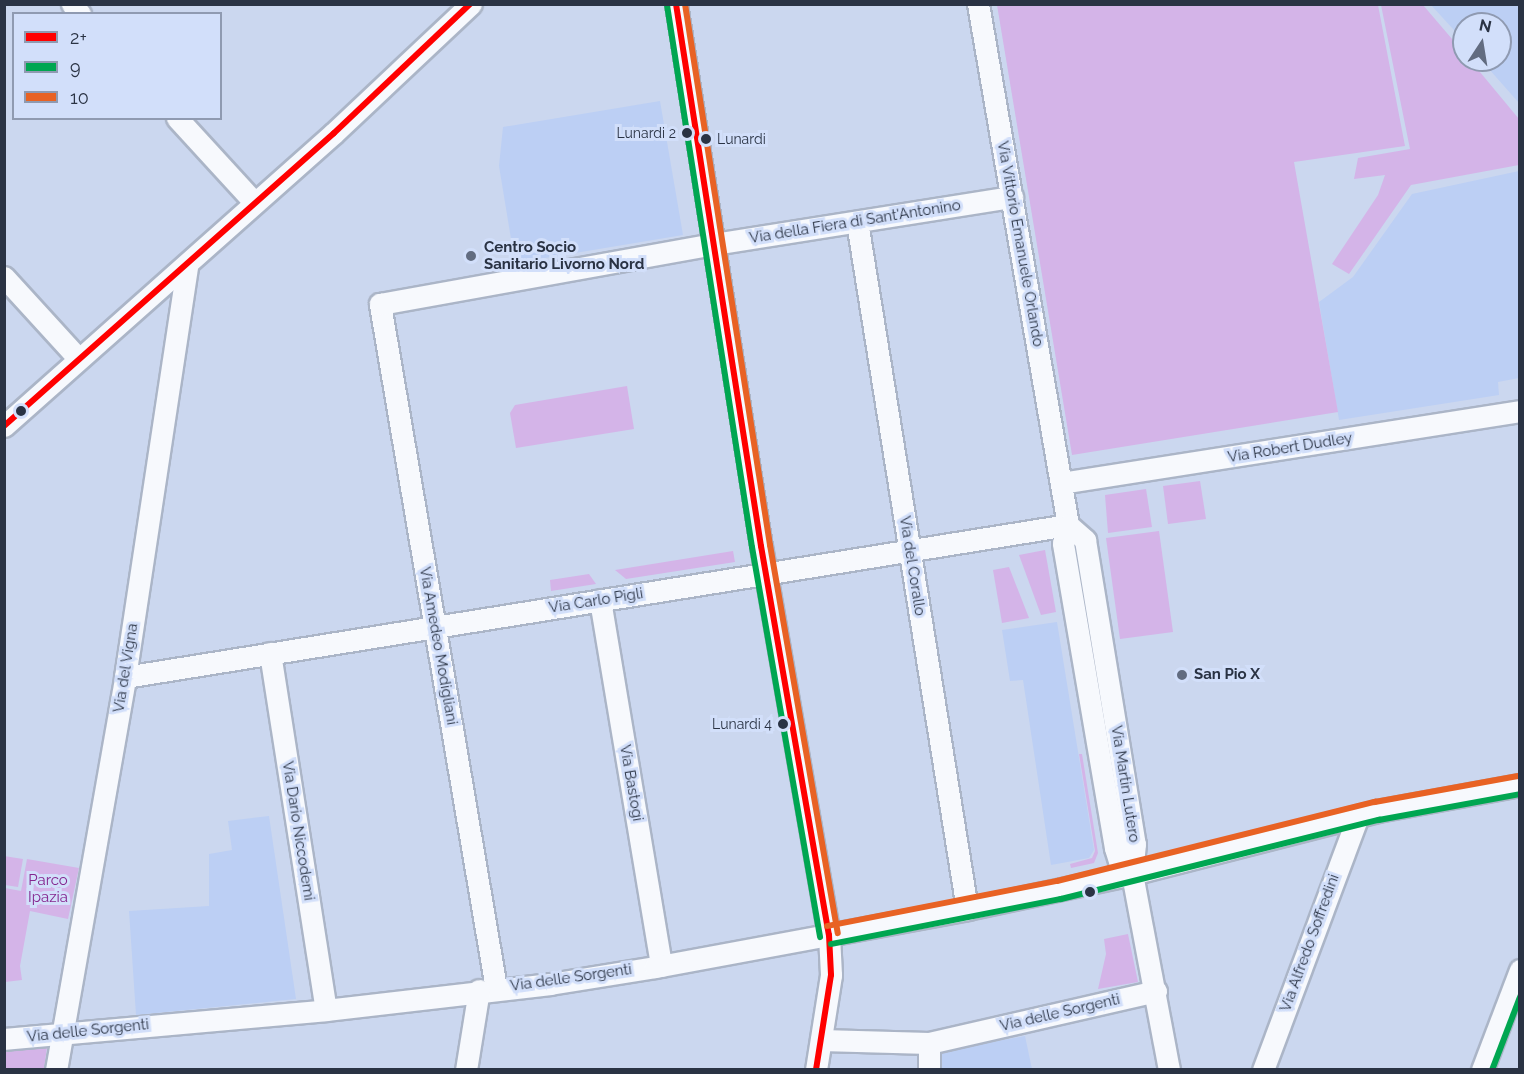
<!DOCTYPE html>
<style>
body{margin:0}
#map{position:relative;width:1524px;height:1074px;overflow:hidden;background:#cbd7ef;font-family:Raleway,sans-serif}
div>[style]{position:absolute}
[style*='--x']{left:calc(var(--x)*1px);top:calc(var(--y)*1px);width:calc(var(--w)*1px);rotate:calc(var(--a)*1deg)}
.built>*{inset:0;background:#bccff4}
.green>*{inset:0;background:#d4b4e8}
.roads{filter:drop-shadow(2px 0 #abb5c7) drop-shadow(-2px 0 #abb5c7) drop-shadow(0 2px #abb5c7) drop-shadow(0 -2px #abb5c7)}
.minor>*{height:21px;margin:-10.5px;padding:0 10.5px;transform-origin:10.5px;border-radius:10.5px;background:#f7f9fd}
.bus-1>*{height:6px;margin:-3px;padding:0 3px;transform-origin:3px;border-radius:3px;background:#f00}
.bus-2>*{height:6px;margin:-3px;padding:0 3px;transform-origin:3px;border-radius:3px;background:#00a651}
.bus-3>*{height:6px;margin:-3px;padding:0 3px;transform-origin:3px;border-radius:3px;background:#e86224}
.dots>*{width:16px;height:16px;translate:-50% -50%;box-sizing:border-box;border:3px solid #d2dffa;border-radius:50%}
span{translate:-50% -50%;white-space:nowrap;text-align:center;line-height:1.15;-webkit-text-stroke:6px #d2dffa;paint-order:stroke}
.bus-label{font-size:14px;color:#2a3344}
.right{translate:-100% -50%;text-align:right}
.left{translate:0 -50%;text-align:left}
.street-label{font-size:15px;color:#2a3344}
.poi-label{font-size:15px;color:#2a3344;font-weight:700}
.park-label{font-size:15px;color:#85268f}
.frame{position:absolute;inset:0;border:6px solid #2a3344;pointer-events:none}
.legend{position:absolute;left:12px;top:12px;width:210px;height:108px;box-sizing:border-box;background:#d2dffa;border:2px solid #8f9ab1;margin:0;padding:8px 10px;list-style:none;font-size:18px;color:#2a3344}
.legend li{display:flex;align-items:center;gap:12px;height:30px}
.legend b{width:30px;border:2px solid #8f9ab1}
.north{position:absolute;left:1452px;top:12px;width:60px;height:60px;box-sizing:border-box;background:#d2dffa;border:2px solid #8f9ab1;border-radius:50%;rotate:12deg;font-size:16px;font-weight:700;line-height:24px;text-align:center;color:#2a3344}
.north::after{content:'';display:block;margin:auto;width:21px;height:27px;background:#626c80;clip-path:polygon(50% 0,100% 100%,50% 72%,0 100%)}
</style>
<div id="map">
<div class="built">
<div style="clip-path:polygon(1431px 5px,1519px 5px,1519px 103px,1481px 60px,1500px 60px,1500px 24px,1464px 24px,1464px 41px)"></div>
<div style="clip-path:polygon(660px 101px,683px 235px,515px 263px,499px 166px,503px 127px)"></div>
<div style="clip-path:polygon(1519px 171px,1519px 378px,1498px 382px,1499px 395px,1339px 420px,1319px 302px,1353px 277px,1412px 194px)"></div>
<div style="clip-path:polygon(1057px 622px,1094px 850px,1089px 858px,1051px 865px,1023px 680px,1010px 681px,1002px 630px)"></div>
<div style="clip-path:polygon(269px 816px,296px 999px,136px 1015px,129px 911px,209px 906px,209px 854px,232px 850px,228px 821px)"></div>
<div style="clip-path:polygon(1025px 1036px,1032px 1069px,939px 1069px,938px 1052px)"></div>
</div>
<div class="green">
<div style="clip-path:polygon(997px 5px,1378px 5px,1405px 146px,1294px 162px,1338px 412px,1072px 455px)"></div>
<div style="clip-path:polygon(1381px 5px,1423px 5px,1464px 53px,1464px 60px,1470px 60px,1519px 119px,1519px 165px,1411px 185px,1349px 274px,1332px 264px,1378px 195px,1385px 175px,1354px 179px,1358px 158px,1410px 149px)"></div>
<div style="clip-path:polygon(627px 386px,634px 429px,516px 448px,510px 413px,515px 405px)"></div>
<div style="clip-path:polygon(1200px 481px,1206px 519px,1168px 524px,1163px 486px)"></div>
<div style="clip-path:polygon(1146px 489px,1152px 527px,1108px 533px,1105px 495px)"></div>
<div style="clip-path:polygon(1159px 531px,1173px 632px,1120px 639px,1106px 538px)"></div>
<div style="clip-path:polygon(1045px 550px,1056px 612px,1041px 615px,1019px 555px)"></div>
<div style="clip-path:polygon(733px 551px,735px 562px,626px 579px,615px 570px)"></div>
<div style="clip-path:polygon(1009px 567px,1029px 618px,1002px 623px,993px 570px)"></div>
<div style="clip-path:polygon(589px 574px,596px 584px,551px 591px,550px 580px)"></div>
<div style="clip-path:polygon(1079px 754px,1082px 754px,1098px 853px,1094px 863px,1071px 868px,1070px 864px,1092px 858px,1095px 851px)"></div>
<div style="clip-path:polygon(4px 856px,23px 859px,18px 887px,5px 885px)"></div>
<div style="clip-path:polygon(27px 859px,79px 868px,68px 919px,30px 911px,20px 966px,22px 980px,5px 982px,5px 888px,21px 891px)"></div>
<div style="clip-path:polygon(1128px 934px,1138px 982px,1098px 989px,1106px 954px,1104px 939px)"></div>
<div style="clip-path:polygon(47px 1047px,44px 1069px,5px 1069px,5px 1052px)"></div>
</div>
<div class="roads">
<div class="minor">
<div style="--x:72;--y:4;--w:13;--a:51"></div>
<div style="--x:676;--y:4;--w:549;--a:81.09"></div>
<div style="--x:761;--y:546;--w:395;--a:80.1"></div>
<div style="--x:829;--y:935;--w:40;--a:87.1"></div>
<div style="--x:831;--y:975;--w:96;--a:99"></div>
<div style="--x:177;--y:118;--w:115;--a:47.5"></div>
<div style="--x:857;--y:222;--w:696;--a:80.9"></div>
<div style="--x:4;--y:277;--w:110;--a:47.6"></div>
<div style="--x:4;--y:426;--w:441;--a:-41.6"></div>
<div style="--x:334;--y:133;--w:188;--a:-43.3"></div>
<div style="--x:1061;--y:483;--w:465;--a:-8.9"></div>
<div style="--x:600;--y:600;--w:371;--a:80.5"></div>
<div style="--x:270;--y:653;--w:361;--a:81.1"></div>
<div style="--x:125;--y:677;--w:955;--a:-9.16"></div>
<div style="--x:1068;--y:525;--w:529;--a:-99.8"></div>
<div style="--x:1132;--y:874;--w:18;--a:-135"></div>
<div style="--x:1119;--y:861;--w:14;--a:-107"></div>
<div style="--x:1115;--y:848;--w:309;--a:-99.7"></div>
<div style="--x:1063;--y:543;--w:19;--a:-74"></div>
<div style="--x:1068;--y:525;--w:23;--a:41"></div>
<div style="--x:1085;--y:540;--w:308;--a:80.7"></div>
<div style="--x:1135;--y:844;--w:30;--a:96"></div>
<div style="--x:1132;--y:874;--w:199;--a:79.3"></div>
<div style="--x:496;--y:988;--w:694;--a:-99.63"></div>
<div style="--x:380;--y:304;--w:339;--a:-10.2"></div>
<div style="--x:714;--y:244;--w:302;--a:-9"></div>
<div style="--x:4;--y:1039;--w:323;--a:-5.1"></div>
<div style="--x:326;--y:1010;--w:226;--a:-6.6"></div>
<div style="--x:550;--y:984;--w:106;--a:-9.2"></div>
<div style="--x:655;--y:967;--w:317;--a:-10.5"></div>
<div style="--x:967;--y:909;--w:169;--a:-12"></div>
<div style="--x:1132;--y:874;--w:253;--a:-14.4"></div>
<div style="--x:1377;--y:811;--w:145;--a:-10.3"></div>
<div style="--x:821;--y:1040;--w:108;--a:1.6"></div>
<div style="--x:929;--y:1043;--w:233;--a:-12.9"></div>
<div style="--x:929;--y:1043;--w:27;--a:90"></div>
<div style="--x:56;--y:1070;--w:399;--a:-80"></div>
<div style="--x:125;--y:677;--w:417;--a:-81.4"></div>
<div style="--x:466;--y:1070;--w:81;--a:-80.8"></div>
<div style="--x:1263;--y:1070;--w:271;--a:-69.5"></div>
<div style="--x:1482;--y:1070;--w:107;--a:-69.2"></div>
</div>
</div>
<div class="bus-1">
<div style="--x:676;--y:4;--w:549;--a:81.09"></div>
<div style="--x:761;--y:546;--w:395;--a:80.1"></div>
<div style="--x:829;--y:935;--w:40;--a:87.1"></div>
<div style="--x:831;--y:975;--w:96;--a:99"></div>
<div style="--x:4;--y:426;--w:441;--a:-41.6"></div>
<div style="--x:334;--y:133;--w:187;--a:-43.5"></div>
</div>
<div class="bus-2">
<div style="--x:667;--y:5;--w:549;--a:81.09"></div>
<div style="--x:752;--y:547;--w:396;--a:80.1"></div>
<div style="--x:831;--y:944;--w:234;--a:-11.1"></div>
<div style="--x:1061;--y:899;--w:328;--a:-14"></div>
<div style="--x:1379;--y:820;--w:143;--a:-10.4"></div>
<div style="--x:1492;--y:1070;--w:78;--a:-69"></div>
</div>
<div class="bus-3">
<div style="--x:685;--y:4;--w:548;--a:81.07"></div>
<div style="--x:770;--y:545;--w:394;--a:80.1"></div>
<div style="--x:827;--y:926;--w:234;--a:-11.1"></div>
<div style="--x:1057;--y:881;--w:328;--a:-14"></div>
<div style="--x:1375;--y:802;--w:145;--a:-10.3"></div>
</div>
<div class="dots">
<div style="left:687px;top:133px;background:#2a3344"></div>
<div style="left:706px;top:139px;background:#2a3344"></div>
<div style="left:471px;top:256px;background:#626c80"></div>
<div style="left:21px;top:411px;background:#2a3344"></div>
<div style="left:1182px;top:675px;background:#626c80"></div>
<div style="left:783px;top:724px;background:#2a3344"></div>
<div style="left:1090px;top:892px;background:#2a3344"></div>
</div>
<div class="bus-label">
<span class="right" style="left:676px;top:133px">Lunardi 2</span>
<span class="left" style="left:717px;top:139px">Lunardi</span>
<span class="right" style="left:772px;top:724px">Lunardi 4</span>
</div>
<div class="street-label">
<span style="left:855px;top:222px;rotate:-9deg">Via della Fiera di Sant'Antonino</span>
<span style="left:1020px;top:244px;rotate:80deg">Via Vittorio Emanuele Orlando</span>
<span style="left:1290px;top:448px;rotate:-9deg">Via Robert Dudley</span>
<span style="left:912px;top:566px;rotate:81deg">Via del Corallo</span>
<span style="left:596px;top:601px;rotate:-9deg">Via Carlo Pigli</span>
<span style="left:438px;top:646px;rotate:80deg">Via Amedeo Modigliani</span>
<span style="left:126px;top:668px;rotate:-81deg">Via del Vigna</span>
<span style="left:631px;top:783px;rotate:80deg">Via Bastogi</span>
<span style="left:1125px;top:784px;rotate:81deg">Via Martin Lutero</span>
<span style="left:298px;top:831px;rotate:81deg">Via Dario Niccodemi</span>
<span style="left:1310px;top:943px;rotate:-70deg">Via Alfredo Soffredini</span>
<span style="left:571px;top:978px;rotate:-8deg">Via delle Sorgenti</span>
<span style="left:1060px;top:1013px;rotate:-13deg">Via delle Sorgenti</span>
<span style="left:88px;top:1031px;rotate:-6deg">Via delle Sorgenti</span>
</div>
<div class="poi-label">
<span class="left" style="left:484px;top:256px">Centro Socio<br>Sanitario Livorno Nord</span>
<span class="left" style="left:1194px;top:675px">San Pio X</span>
</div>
<div class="park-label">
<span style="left:48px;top:889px">Parco<br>Ipazia</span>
</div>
<div class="frame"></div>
<ul class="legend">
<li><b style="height:8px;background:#f00"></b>2+</li>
<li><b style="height:8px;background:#00a651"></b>9</li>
<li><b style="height:8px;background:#e86224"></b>10</li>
</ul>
<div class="north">N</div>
</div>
